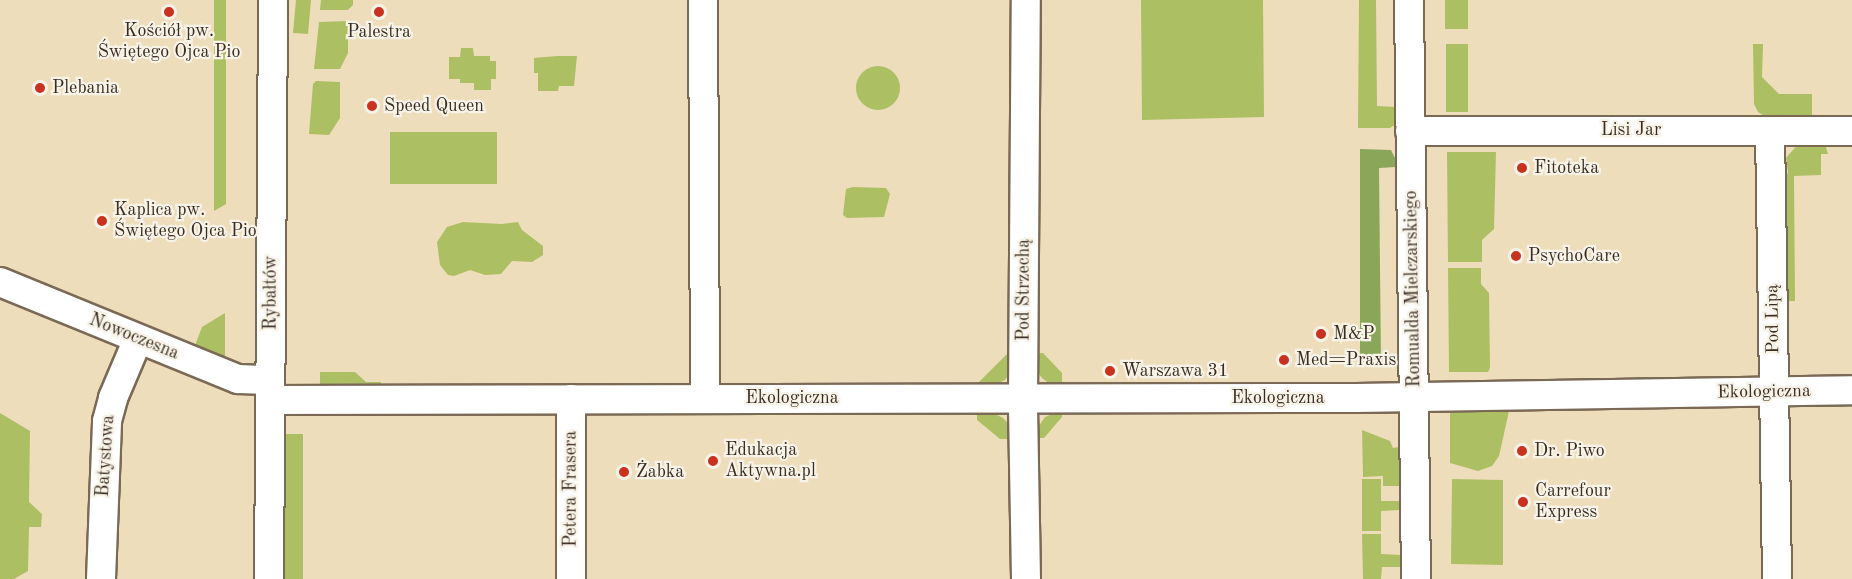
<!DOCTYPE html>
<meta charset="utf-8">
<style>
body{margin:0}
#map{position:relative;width:1852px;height:579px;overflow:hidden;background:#edb;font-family:"Old Standard TT",serif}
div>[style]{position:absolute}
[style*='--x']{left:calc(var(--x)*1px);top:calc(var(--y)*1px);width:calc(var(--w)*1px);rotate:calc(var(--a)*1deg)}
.green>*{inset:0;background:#adbf63}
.round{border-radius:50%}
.forest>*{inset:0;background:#8aa659}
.roads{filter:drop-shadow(2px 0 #7a6955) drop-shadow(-2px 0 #7a6955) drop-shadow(0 2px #7a6955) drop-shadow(0 -2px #7a6955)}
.minor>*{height:28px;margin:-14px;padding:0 14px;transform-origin:14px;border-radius:14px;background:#fff}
.dots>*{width:16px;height:16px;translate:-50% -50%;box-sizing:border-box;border:3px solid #f7f3e8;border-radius:50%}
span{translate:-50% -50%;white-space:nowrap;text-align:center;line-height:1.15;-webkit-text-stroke:4.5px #f7f3e8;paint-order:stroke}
.poi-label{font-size:18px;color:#3b2a1e}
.left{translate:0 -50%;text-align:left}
.street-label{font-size:18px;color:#3b2a1e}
</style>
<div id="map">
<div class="green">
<div style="clip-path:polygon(214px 0,226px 0,226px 204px,214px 211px)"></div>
<div style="clip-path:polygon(296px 0,311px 0,308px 34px,293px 33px)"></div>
<div style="clip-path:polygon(321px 0,353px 0,353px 5px,348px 10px,320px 10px)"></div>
<div style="clip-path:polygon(1141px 0,1263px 0,1264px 117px,1142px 120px)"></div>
<div style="clip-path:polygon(1359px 0,1376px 0,1377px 106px,1396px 107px,1396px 124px,1390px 128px,1358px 128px)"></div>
<div style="clip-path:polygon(1445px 0,1468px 0,1468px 29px,1445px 29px)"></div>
<div style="clip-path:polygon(348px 21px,348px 53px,340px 69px,314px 69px,319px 22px)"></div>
<div style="clip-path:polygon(1446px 44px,1468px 44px,1468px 112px,1446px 112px)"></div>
<div style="clip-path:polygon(1753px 44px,1763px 44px,1762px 77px,1779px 94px,1812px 94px,1812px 117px,1766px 117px,1758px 112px,1754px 104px)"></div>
<div style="clip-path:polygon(461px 48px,473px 48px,474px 56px,490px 56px,490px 61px,496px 61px,496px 79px,491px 79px,491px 90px,474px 90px,474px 83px,460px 83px,460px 79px,449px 79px,449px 57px,460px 57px)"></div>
<div style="clip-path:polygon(557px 56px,577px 56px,574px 86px,559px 86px,558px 91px,538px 91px,538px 73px,534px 73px,534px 58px)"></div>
<div class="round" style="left:856px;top:66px;width:44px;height:44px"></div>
<div style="clip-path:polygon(316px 81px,340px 82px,340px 118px,329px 135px,309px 134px,313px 84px)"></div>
<div style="clip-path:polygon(390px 132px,497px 132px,497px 184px,390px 184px)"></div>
<div style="clip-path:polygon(1799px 143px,1825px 144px,1828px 154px,1821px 154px,1821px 175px,1794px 176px,1795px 301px,1787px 301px,1786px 177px,1788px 172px,1786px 158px)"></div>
<div style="clip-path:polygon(1447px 152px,1496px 152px,1494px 229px,1482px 240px,1482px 262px,1448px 262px)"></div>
<div style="clip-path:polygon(853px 187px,886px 188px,890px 194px,884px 217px,847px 218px,843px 215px,846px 189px)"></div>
<div style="clip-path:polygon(463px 222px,502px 224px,518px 222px,522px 230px,543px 246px,543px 255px,532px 262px,512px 261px,501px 274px,485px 275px,470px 270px,454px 276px,448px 275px,440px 265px,437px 242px,447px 227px)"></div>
<div style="clip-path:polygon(1448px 268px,1481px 268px,1481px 284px,1489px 293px,1490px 368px,1488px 372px,1449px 372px)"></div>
<div style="clip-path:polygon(225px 313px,225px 365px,193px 351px,202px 327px)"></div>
<div style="clip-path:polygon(1035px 353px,1043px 353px,1062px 373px,1062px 388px,1051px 385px,1042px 378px,1037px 371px)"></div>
<div style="clip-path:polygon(1007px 354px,1014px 354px,1009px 375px,1005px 380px,994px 385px,974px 387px)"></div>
<div style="clip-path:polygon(320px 372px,355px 372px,366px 382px,381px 382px,381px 388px,324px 388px,320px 384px)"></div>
<div style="clip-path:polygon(1062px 410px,1062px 417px,1044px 438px,1035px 438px,1036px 430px,1045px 417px)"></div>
<div style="clip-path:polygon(977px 411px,989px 411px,1003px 418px,1009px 424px,1011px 439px,1000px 439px,977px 420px)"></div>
<div style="clip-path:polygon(1509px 411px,1499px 456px,1492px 466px,1478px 471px,1450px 463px,1450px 413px)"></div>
<div style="clip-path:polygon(0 413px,30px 431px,29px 502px,42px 514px,41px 527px,29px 527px,28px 571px,14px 579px,0 579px)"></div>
<div style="clip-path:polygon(1362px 430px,1390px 441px,1393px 448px,1399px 447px,1401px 486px,1383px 486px,1383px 476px,1363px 477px)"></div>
<div style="clip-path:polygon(283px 434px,303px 434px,303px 579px,282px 579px)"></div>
<div style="clip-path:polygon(1362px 479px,1381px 479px,1381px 501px,1399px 501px,1399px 510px,1381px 511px,1381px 531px,1362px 531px)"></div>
<div style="clip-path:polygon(1452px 479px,1503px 480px,1503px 565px,1451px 564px)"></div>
<div style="clip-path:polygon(1362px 534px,1381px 534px,1381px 554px,1401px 555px,1401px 567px,1382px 567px,1381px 579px,1363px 579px)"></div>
</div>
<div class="forest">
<div style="clip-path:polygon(1360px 149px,1391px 150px,1396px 160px,1396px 167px,1379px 168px,1381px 364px,1360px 364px)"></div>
</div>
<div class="roads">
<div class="minor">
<div style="--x:703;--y:0;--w:398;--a:89.7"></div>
<div style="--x:1409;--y:0;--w:579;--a:89.31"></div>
<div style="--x:1410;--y:131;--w:442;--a:0"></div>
<div style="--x:1770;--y:131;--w:448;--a:89.1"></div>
<div style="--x:0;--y:282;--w:257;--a:22.2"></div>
<div style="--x:238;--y:379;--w:32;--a:2"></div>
<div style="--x:571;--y:399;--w:180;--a:90"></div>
<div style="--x:270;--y:400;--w:1086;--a:-0.11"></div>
<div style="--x:1356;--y:398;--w:496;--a:-0.9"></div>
<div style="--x:101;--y:579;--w:158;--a:-87.8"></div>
<div style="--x:107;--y:421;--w:24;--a:-75"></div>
<div style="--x:113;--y:398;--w:64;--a:-67"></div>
<div style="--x:269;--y:579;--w:579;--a:-89.6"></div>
<div style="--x:1026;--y:579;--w:180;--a:-91"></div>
<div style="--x:1023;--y:399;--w:399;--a:-89.6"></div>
</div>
</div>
<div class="dots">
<div style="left:169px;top:12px;background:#c8321e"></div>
<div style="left:379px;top:12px;background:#c8321e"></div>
<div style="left:40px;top:88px;background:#c8321e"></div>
<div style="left:372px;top:106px;background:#c8321e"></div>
<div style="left:1522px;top:168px;background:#c8321e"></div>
<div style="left:102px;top:221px;background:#c8321e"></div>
<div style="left:1516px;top:256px;background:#c8321e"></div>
<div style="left:1321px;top:334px;background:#c8321e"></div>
<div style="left:1284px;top:360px;background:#c8321e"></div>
<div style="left:1110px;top:371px;background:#c8321e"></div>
<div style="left:1522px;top:451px;background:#c8321e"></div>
<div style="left:713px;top:461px;background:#c8321e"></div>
<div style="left:624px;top:472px;background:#c8321e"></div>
<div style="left:1523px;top:502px;background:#c8321e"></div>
</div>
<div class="poi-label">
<span style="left:169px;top:42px">Kościół pw.<br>Świętego Ojca Pio</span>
<span style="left:379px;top:32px">Palestra</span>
<span class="left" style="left:52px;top:88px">Plebania</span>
<span class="left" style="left:384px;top:106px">Speed Queen</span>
<span class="left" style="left:1534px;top:168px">Fitoteka</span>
<span class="left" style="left:114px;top:221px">Kaplica pw.<br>Świętego Ojca Pio</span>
<span class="left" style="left:1528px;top:256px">PsychoCare</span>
<span class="left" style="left:1333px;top:334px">M&amp;P</span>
<span class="left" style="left:1296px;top:360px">Med=Praxis</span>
<span class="left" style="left:1122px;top:371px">Warszawa 31</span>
<span class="left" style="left:725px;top:461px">Edukacja<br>Aktywna.pl</span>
<span class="left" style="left:1534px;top:451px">Dr. Piwo</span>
<span class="left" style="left:636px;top:472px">Żabka</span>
<span class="left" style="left:1535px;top:502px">Carrefour<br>Express</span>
</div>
<div class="street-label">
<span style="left:1631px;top:130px">Lisi Jar</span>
<span style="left:1413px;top:289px;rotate:-91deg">Romualda Mielczarskiego</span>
<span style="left:1024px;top:290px;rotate:-90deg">Pod Strzechą</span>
<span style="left:271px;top:293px;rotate:-90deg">Rybałtów</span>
<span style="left:1773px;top:319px;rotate:-91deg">Pod Lipą</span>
<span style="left:134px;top:337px;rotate:22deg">Nowoczesna</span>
<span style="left:1764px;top:392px;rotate:-1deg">Ekologiczna</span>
<span style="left:792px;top:398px">Ekologiczna</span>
<span style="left:1278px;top:398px">Ekologiczna</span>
<span style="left:106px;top:456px;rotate:-86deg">Batystowa</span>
<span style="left:571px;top:489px;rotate:-90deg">Petera Frasera</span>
</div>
</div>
